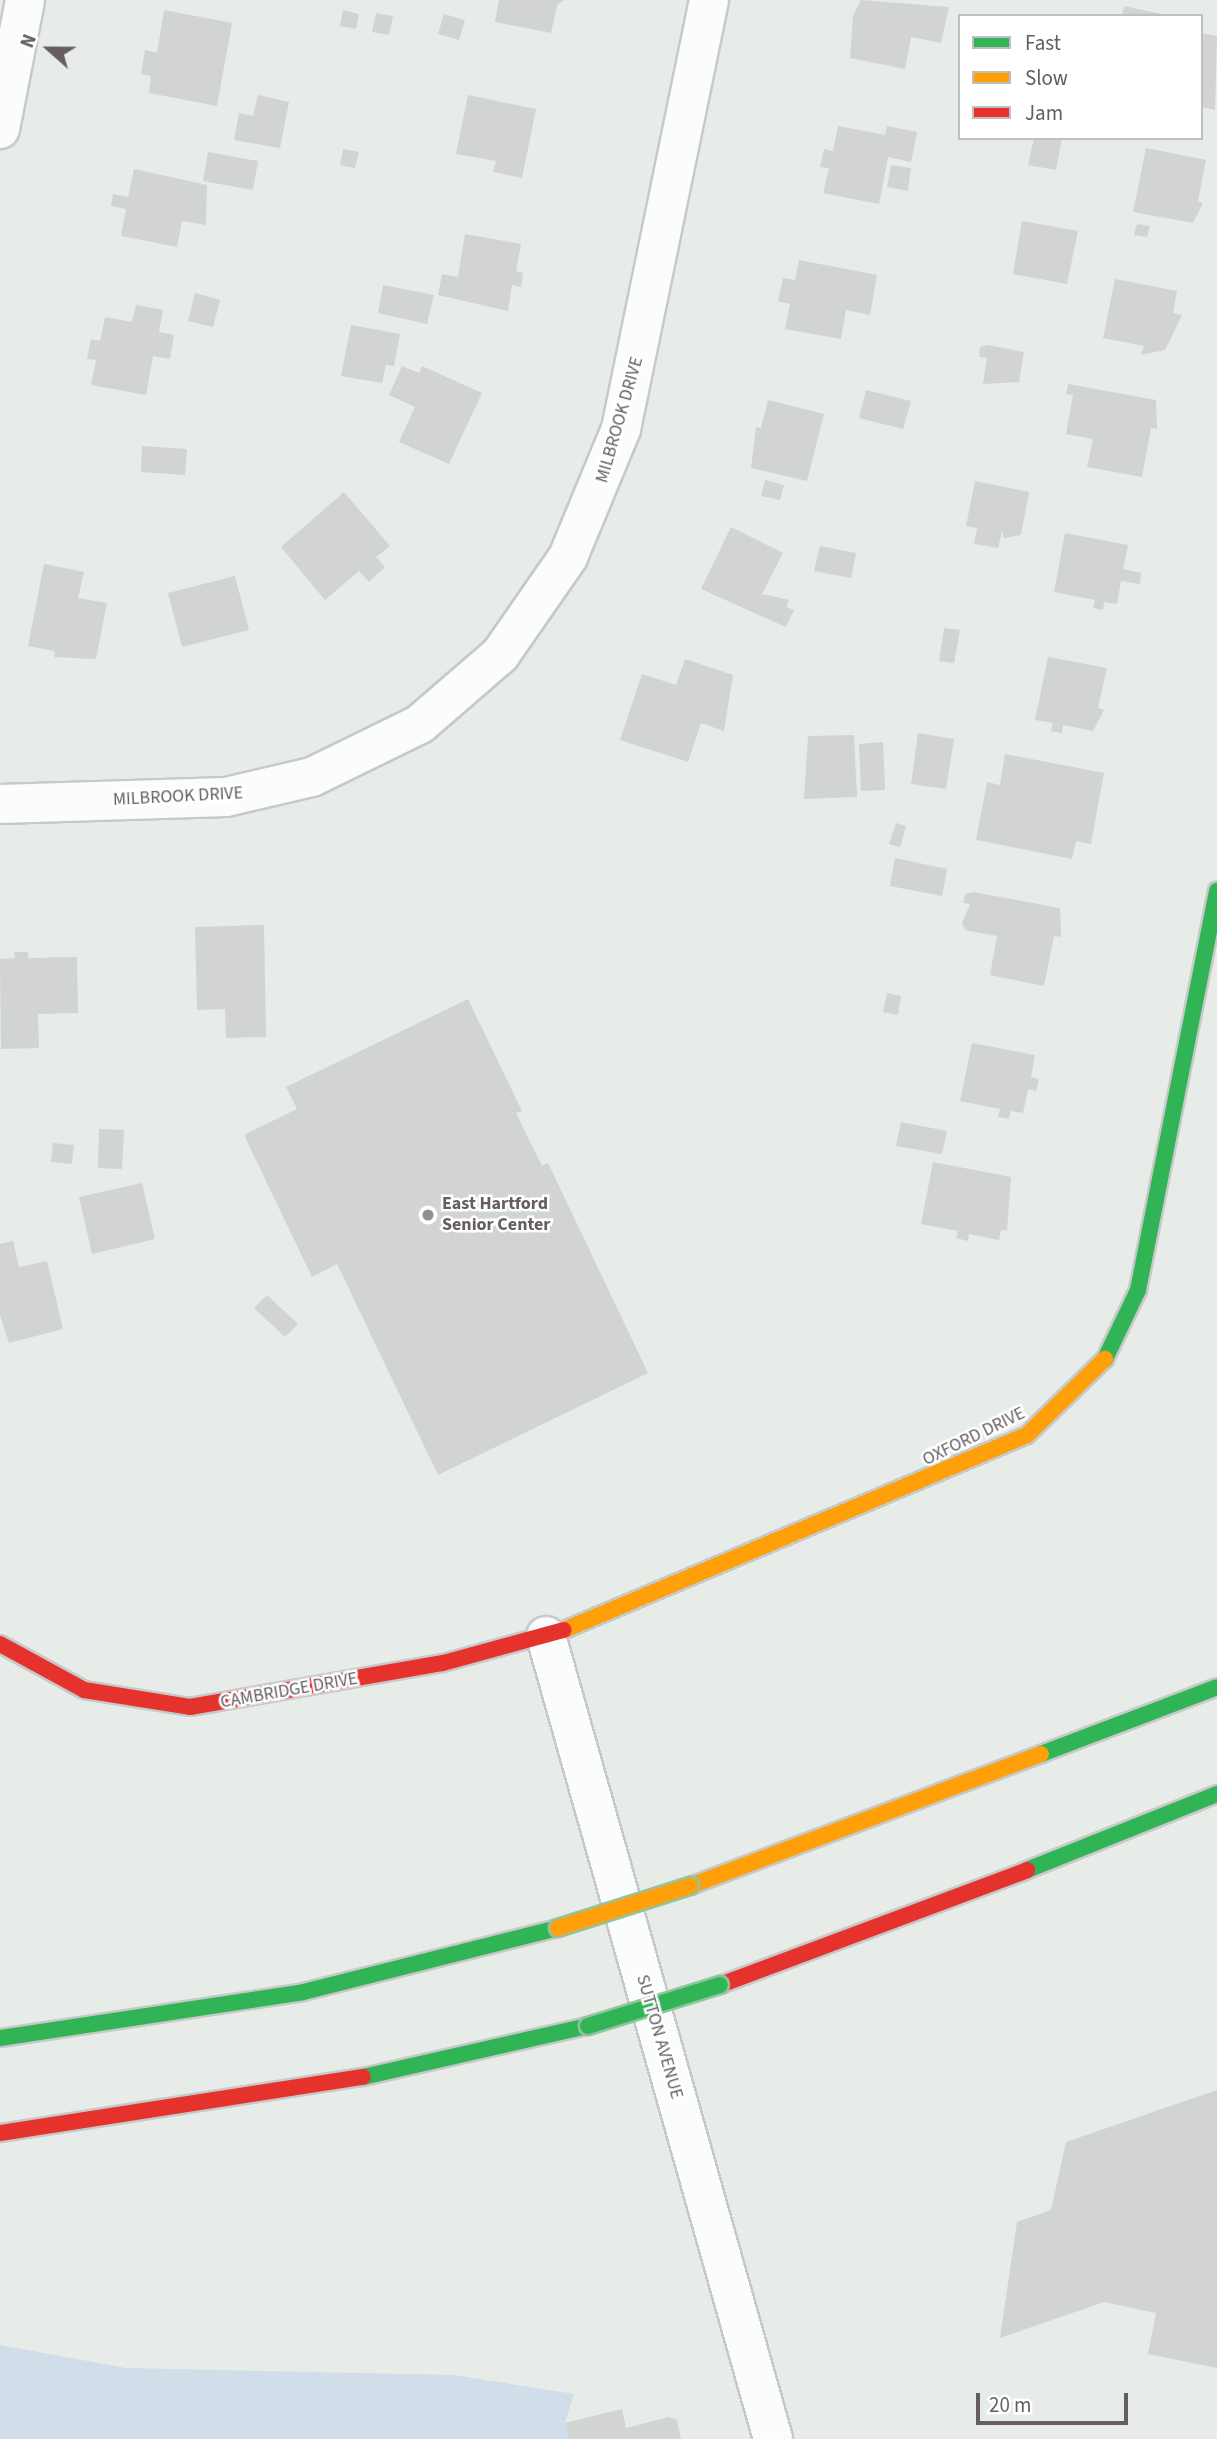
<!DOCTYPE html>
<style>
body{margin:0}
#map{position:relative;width:1217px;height:2439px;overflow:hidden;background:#e7ece9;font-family:"Source Sans 3",sans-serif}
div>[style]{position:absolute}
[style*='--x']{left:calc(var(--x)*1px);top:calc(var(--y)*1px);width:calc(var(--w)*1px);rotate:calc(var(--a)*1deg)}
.green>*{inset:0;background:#d1dde8}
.building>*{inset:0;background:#d1d4d1}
.roads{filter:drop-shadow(2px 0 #c7c9c8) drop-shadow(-2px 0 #c7c9c8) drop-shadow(0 2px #c7c9c8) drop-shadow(0 -2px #c7c9c8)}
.street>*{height:38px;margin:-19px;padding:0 19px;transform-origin:19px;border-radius:19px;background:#fbfcfc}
.fast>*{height:16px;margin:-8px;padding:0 8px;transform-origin:8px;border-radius:8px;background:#30b455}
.slow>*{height:16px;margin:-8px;padding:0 8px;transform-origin:8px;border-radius:8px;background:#ff9f0a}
.jam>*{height:16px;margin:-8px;padding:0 8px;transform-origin:8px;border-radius:8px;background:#e5322d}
.bridges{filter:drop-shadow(2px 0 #93c4a0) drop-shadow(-2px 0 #93c4a0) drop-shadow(0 2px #93c4a0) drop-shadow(0 -2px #93c4a0)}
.fast-bridge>*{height:16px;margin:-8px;padding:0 8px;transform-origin:8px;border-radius:8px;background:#30b455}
.slow-bridge>*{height:16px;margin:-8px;padding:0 8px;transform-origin:8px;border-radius:8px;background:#ff9f0a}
.dots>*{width:19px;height:19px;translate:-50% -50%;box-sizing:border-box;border:4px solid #fff;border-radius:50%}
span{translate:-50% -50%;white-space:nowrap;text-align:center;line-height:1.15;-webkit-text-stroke:5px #fff;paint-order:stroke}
.street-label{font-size:18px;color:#655c64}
.poi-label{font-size:18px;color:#655c64;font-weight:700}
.left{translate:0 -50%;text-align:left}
.legend{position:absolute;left:958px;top:14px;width:245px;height:126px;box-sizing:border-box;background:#fff;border:2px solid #c1bec1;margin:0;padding:9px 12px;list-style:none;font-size:21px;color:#655c64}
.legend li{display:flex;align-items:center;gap:14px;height:35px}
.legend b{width:35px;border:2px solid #c1bec1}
.north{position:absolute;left:14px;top:14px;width:70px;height:70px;-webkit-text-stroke:5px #fff;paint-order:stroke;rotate:291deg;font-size:19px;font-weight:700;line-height:28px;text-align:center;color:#655c64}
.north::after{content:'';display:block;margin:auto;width:24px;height:32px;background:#655c64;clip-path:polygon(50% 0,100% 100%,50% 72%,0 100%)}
.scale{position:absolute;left:976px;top:2393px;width:152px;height:32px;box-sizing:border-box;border:4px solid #655c64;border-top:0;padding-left:9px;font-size:21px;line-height:24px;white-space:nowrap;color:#655c64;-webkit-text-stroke:5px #fff;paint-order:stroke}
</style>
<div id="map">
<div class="green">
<div style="clip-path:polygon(0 2345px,126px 2368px,454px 2375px,574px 2394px,565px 2423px,569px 2439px,0 2439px)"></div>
</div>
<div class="building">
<div style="clip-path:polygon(499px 0,564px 0,557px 5px,551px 33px,495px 22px)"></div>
<div style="clip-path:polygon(861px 0,949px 7px,941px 43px,911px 37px,905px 69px,850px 58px,853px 16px)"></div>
<div style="clip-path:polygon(1124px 6px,1166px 15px,1166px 16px,1122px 16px)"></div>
<div style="clip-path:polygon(164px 10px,232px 23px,217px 106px,149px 93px,151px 76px,141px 74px,145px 50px,157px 53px)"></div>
<div style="clip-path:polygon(343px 10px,359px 14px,356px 29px,340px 26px)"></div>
<div style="clip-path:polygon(376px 13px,393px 16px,389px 35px,372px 32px)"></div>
<div style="clip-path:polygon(444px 14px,465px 20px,459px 40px,438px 34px)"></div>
<div style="clip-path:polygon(1201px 33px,1217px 36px,1215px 110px,1201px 107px)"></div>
<div style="clip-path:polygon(258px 95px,289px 102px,280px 148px,234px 140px,239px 113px,253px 116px)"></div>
<div style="clip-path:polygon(468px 95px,536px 109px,522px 178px,493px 172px,496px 161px,456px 154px)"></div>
<div style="clip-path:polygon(838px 126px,885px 135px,887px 126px,917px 132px,911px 162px,888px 157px,879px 204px,823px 193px,829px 168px,820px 167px,824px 149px,833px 151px)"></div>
<div style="clip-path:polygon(1034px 138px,1062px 138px,1056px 170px,1028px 165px)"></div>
<div style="clip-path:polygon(1146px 148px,1206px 160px,1198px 201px,1203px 203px,1193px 223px,1133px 212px)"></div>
<div style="clip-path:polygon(343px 149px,359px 152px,355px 168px,340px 165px)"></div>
<div style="clip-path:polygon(208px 152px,258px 161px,253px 190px,203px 181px)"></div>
<div style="clip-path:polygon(891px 165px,911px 168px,908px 191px,887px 187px)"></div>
<div style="clip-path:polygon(134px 169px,207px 185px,206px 225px,182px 221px,177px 247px,121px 236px,126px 209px,111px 206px,113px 194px,128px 197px)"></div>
<div style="clip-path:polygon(1022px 221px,1078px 231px,1067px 284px,1013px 274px)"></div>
<div style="clip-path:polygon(1137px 224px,1150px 226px,1147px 237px,1134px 235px)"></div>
<div style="clip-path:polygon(465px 234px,521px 244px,516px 271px,523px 273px,521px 287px,512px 285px,508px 311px,438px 295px,442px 274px,458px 277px)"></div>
<div style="clip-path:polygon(799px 260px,877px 275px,870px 315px,846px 310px,841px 339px,785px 329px,790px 304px,778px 301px,783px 278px,795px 280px)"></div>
<div style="clip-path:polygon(1115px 279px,1177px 291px,1173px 313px,1182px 315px,1165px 350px,1141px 355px,1144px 346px,1103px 338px)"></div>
<div style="clip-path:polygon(383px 285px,434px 295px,427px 324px,378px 313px)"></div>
<div style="clip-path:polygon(195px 293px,220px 300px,213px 327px,188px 321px)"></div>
<div style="clip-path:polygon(136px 305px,163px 310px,159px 332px,174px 335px,170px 359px,153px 356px,146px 395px,91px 385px,96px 360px,87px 359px,91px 339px,100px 341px,105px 317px,132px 322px)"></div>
<div style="clip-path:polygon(351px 325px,400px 334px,394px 366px,386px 365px,382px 383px,341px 376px)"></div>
<div style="clip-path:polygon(988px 345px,1024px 352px,1019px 382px,983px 384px,987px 358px,979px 357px,980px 347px)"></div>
<div style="clip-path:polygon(402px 366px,419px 373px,422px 366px,482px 393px,449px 464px,399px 442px,415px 407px,389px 395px)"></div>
<div style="clip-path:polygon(1068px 384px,1156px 400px,1157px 429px,1151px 428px,1142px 477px,1087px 467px,1093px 439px,1066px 434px,1073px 395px,1066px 394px)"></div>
<div style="clip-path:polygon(866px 390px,911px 401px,903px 429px,859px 418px)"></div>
<div style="clip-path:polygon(768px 400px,824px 414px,807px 481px,751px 468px,756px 427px,761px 428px)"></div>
<div style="clip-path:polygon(142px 446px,187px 449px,185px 475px,141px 472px)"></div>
<div style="clip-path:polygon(765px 480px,784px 485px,780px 500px,761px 496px)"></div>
<div style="clip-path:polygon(975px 481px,1029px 492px,1021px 535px,1004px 538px,1002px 531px,998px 548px,974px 544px,977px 528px,966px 526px)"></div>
<div style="clip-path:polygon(344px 492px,390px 546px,376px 557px,385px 567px,369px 582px,359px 571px,325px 600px,281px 547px)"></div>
<div style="clip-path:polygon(731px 527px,783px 553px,762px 594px,789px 600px,786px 607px,794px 610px,786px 627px,701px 589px)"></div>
<div style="clip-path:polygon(1065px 533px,1128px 545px,1123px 569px,1141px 573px,1140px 584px,1121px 581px,1117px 604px,1104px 602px,1103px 610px,1093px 608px,1095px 600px,1054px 592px)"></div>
<div style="clip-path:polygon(820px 546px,856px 553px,851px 578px,814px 571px)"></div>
<div style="clip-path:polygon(44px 564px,84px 572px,78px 598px,107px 603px,96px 659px,54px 657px,55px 651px,28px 646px)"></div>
<div style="clip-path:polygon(235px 576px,249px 630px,182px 647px,168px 593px)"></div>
<div style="clip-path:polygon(944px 628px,960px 630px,954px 663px,939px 661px)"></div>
<div style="clip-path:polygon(1048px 657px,1107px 668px,1098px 708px,1104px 710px,1093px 731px,1063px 725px,1062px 733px,1051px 731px,1053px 723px,1035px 720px)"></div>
<div style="clip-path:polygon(685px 659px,733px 675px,724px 731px,701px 723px,688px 762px,620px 740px,642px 674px,676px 685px)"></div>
<div style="clip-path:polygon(918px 733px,954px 739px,946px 789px,911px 784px)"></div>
<div style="clip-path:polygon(854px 735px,857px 797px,804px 799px,808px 736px)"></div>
<div style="clip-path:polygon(883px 742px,885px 790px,861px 791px,859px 744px)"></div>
<div style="clip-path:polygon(1005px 754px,1104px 773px,1091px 844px,1076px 841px,1072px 859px,976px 840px,987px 782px,1000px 785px)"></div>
<div style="clip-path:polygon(896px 823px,906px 826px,900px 847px,889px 844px)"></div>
<div style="clip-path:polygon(895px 858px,947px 869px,942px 896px,890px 886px)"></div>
<div style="clip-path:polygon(973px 892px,1060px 908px,1061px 937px,1054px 936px,1044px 986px,990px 975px,997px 936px,965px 930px,962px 923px,970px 904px,963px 903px,965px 894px)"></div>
<div style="clip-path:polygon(264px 925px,266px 1037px,226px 1038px,225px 1009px,197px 1010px,195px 927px)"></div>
<div style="clip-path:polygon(14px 952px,28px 952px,28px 958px,77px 957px,78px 1013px,38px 1014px,39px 1048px,1px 1049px,0 959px,15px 958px)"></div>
<div style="clip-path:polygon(887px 993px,901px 996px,898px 1015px,883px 1012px)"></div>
<div style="clip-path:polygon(468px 999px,522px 1111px,516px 1113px,542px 1166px,548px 1163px,648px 1373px,438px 1475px,337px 1264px,312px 1277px,244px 1135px,297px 1109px,286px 1087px)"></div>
<div style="clip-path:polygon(972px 1043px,1035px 1055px,1031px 1077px,1039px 1079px,1036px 1091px,1028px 1089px,1023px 1113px,1011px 1111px,1009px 1119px,998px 1117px,1000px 1109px,960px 1101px)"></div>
<div style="clip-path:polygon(901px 1122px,947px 1131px,942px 1154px,896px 1146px)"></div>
<div style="clip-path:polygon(99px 1129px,124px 1130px,122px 1169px,98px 1168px)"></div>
<div style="clip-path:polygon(53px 1143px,74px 1145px,72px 1164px,51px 1162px)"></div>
<div style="clip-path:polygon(933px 1162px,1011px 1177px,1007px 1231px,1001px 1230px,999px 1240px,969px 1234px,968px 1241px,956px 1238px,958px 1231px,921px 1224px)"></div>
<div style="clip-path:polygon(142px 1183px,155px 1239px,92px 1254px,79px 1197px)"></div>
<div style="clip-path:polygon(13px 1241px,19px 1267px,47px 1261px,63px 1329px,9px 1343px,0 1315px,0 1244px)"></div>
<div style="clip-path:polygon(267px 1295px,298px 1324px,285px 1337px,254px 1308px)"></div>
<div style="clip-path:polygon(1217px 2090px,1217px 2368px,1148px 2354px,1156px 2313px,1104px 2302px,1000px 2338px,1017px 2222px,1051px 2210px,1066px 2142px)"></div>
<div style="clip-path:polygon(622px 2409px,626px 2428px,669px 2417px,677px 2420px,681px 2439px,569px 2439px,565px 2423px)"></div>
</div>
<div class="roads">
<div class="street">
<div style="--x:0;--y:129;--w:131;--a:-79"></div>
<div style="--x:0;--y:804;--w:226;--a:-1.8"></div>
<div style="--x:226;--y:797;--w:88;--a:-13.1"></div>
<div style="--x:312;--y:777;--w:120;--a:-26.1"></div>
<div style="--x:420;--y:724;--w:106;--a:-40.8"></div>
<div style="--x:500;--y:655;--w:119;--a:-55.2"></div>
<div style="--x:568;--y:557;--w:139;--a:-67.5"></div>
<div style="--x:621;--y:429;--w:438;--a:-78.4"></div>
<div style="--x:546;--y:1636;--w:834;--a:74.21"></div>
</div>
<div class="fast">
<div style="--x:1105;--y:1359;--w:76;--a:-64.4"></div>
<div style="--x:1138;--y:1290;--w:407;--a:-78.8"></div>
<div style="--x:1041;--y:1754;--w:188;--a:-20.8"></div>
<div style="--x:1027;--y:1870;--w:205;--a:-21.8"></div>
<div style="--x:0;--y:2038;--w:306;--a:-8.6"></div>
<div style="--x:303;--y:1992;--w:263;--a:-14.1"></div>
<div style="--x:363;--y:2077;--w:231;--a:-12.8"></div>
</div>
<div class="slow">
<div style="--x:564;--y:1630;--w:502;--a:-22.84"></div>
<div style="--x:1027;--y:1435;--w:109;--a:-44.3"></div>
<div style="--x:690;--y:1886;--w:375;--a:-20.6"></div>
</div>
<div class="jam">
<div style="--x:0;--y:1644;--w:96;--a:28.7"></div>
<div style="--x:84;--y:1690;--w:107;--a:9.1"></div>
<div style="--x:190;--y:1707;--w:257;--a:-9.9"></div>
<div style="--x:443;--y:1663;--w:125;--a:-15.3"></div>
<div style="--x:720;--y:1985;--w:328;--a:-20.5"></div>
<div style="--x:0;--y:2133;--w:367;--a:-8.8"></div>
</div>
</div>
<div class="bridges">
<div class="fast-bridge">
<div style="--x:588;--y:2026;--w:138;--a:-17.3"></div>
</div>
<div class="slow-bridge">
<div style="--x:558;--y:1928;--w:139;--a:-17.7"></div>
</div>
</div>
<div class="dots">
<div style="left:428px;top:1215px;background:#928e93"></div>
</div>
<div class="street-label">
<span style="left:620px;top:420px;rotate:-74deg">MILBROOK DRIVE</span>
<span style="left:178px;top:797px;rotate:-3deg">MILBROOK DRIVE</span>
<span style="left:974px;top:1437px;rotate:-26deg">OXFORD DRIVE</span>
<span style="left:289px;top:1691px;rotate:-10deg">CAMBRIDGE DRIVE</span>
<span style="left:659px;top:2037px;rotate:74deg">SUTTON AVENUE</span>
</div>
<div class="poi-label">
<span class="left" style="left:442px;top:1215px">East Hartford<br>Senior Center</span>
</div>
<ul class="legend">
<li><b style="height:9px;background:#30b455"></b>Fast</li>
<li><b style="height:9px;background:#ff9f0a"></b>Slow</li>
<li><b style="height:9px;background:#e5322d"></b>Jam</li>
</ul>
<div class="north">N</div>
<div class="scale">20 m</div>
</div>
